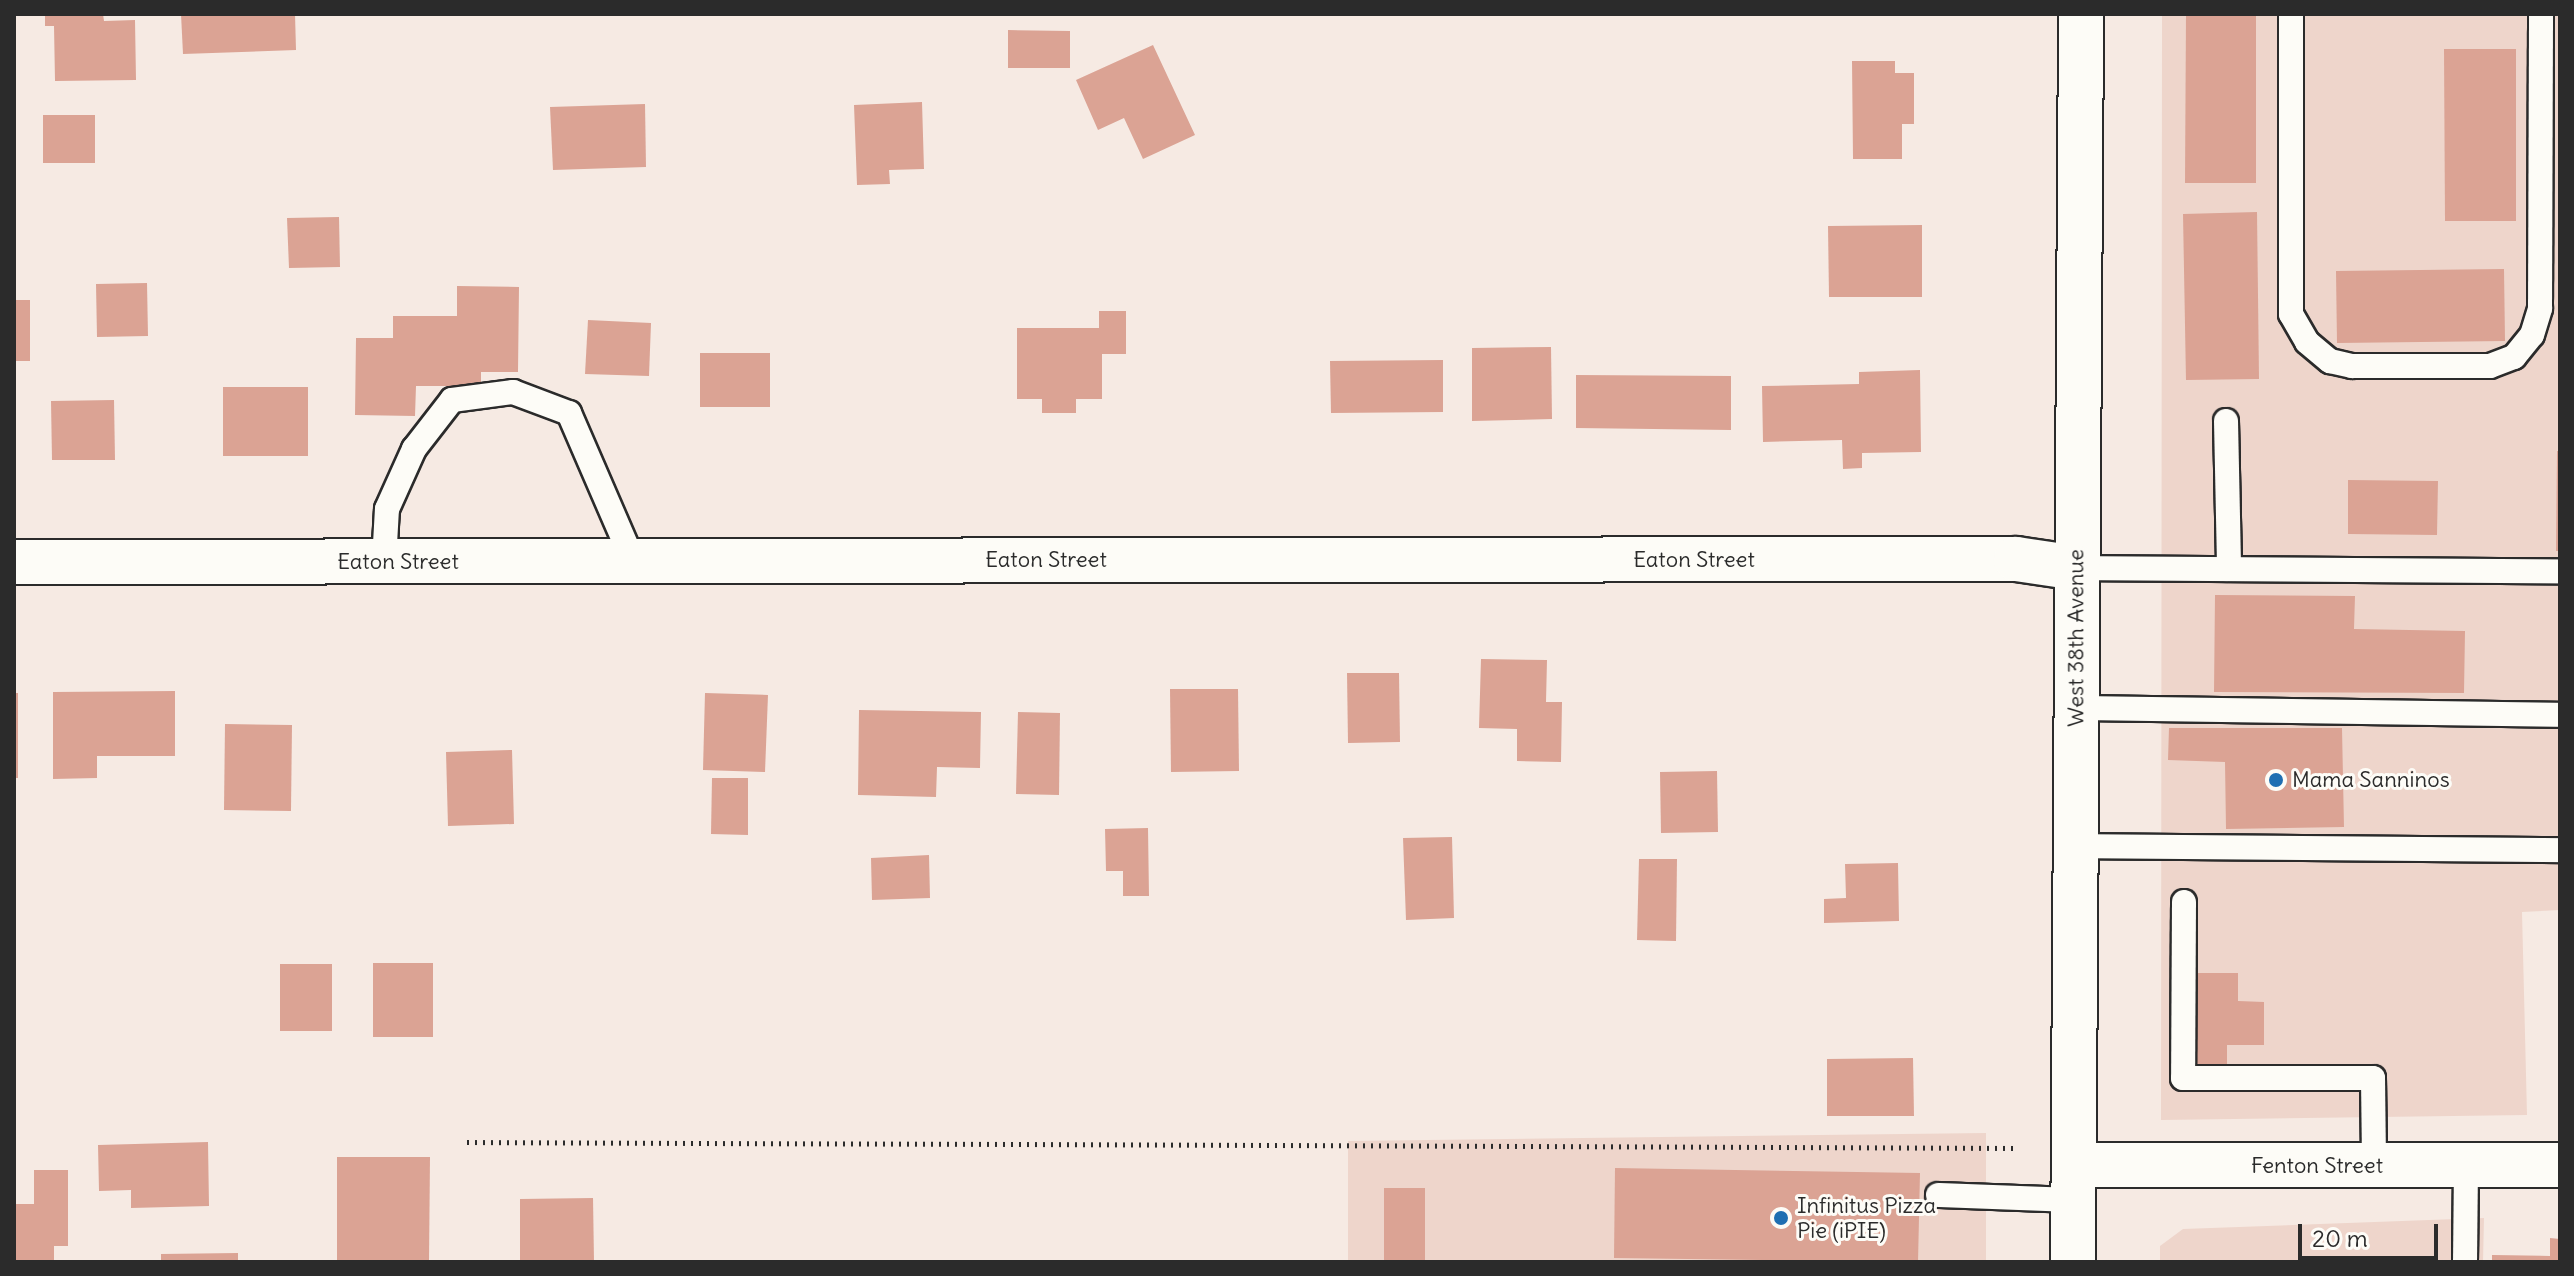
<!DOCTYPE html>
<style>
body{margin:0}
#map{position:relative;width:2574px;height:1276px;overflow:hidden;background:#f6eae3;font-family:Delius,sans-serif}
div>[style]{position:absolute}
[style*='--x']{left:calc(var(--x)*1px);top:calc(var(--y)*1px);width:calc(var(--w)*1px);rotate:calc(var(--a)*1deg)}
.built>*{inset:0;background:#eed5cb}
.building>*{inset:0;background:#dba394}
.path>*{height:5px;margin-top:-2.5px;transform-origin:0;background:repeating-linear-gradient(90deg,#2b2b2b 0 2px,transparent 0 8px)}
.roads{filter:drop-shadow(2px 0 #2b2b2b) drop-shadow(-2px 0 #2b2b2b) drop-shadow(0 2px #2b2b2b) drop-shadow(0 -2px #2b2b2b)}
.service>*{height:24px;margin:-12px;padding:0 12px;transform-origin:12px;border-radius:12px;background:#fdfcf7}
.minor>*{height:44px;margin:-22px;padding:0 22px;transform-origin:22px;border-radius:22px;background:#fdfcf7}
.secondary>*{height:44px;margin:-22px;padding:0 22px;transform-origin:22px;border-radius:22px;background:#fdfcf7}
.dots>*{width:22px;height:22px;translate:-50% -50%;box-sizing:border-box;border:4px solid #fdfcf7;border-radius:50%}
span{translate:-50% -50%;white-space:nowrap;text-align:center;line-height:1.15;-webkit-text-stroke:6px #fdfcf7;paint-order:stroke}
.street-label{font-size:22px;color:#2b2b2b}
.poi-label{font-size:22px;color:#2b2b2b}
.left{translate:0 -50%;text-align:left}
.frame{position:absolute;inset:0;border:16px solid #2b2b2b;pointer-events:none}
.scale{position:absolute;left:2298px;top:1224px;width:140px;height:36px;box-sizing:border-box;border:4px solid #2b2b2b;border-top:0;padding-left:10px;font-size:24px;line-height:28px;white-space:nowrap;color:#2b2b2b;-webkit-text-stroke:6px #fdfcf7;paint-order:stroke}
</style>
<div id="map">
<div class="built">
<div style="clip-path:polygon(2162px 14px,2560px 14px,2560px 910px,2522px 912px,2527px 1115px,2161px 1120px)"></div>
<div style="clip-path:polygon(1986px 1133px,1986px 1262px,1348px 1262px,1348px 1141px)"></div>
<div style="clip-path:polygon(2484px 1218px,2483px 1262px,2160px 1262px,2160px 1246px,2183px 1229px)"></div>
</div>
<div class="building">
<div style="clip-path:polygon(45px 14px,103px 14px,104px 21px,135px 20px,136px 80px,55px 81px,54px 26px,45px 26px)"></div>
<div style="clip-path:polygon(181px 14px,295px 14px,296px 50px,183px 54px)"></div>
<div style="clip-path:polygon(2186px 14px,2256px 14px,2256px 183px,2185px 183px)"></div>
<div style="clip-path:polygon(1008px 30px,1070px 31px,1070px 68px,1008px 68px)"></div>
<div style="clip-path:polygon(1153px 45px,1195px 135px,1143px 159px,1124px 118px,1098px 130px,1076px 80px)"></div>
<div style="clip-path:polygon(2444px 49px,2516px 49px,2516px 221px,2445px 221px)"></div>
<div style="clip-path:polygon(1852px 61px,1895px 61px,1895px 73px,1914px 73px,1914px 124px,1902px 124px,1902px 159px,1853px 159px)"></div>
<div style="clip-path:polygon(922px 102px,924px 169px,889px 170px,890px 184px,857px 185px,854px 105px)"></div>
<div style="clip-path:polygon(645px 104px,646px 167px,553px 170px,550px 107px)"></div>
<div style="clip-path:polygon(43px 115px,95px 115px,95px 163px,43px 163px)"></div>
<div style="clip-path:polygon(2257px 212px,2259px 379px,2186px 380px,2183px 214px)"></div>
<div style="clip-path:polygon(339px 217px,340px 267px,289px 268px,287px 218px)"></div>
<div style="clip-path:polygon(1922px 225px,1922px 297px,1829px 297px,1828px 226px)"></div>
<div style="clip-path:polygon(2504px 269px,2505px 341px,2337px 343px,2336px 271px)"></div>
<div style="clip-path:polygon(147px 283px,148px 336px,97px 337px,96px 284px)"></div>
<div style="clip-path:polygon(457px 286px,519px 287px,518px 372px,481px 372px,481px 386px,416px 386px,415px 416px,355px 415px,356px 338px,393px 338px,393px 316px,457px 316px)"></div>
<div style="clip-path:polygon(14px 300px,30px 300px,30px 361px,14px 361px)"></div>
<div style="clip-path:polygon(1099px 311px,1126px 311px,1126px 354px,1102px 354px,1102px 399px,1076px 399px,1076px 413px,1042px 413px,1042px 399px,1017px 399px,1017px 328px,1099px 328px)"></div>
<div style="clip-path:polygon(588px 320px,651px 323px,649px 376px,585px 374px)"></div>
<div style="clip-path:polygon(1551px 347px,1552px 419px,1472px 421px,1472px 348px)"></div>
<div style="clip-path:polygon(700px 353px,770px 353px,770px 407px,700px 407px)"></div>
<div style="clip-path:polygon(1443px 360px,1443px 412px,1331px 413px,1330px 361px)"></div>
<div style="clip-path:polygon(1920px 370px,1921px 452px,1862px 453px,1862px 468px,1843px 469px,1842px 440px,1763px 442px,1762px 386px,1859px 384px,1859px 372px)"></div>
<div style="clip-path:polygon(1576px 375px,1731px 376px,1731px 430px,1576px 428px)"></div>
<div style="clip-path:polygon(223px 387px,308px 387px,308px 456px,223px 456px)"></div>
<div style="clip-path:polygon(114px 400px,115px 460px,52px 460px,51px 401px)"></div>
<div style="clip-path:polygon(2557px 451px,2560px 451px,2560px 551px,2556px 551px)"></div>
<div style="clip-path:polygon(2348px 480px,2438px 481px,2437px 535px,2348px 534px)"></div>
<div style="clip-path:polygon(2215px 595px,2355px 596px,2354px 629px,2465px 631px,2464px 693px,2214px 692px)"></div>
<div style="clip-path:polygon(1481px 659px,1547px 660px,1546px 702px,1562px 702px,1561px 762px,1517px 761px,1517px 729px,1479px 728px)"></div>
<div style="clip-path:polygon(1347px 673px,1399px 673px,1400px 742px,1348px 743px)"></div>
<div style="clip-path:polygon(1170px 689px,1238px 689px,1239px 771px,1171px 772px)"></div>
<div style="clip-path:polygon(175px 691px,175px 756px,97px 756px,97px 778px,53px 779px,53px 692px)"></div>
<div style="clip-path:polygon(14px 693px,18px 693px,18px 778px,14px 778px)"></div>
<div style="clip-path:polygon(705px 693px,768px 695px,765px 772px,703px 770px)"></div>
<div style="clip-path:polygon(859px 710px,981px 712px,980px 768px,937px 767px,936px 797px,858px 795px)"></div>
<div style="clip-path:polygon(1018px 712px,1060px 713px,1059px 795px,1016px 794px)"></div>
<div style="clip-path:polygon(225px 724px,292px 725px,291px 811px,224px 810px)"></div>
<div style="clip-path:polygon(2169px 728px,2342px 728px,2344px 827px,2226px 829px,2225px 762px,2168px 760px)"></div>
<div style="clip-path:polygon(512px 750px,514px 824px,448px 826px,446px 752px)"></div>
<div style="clip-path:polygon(1717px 771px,1718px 832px,1661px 833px,1660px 772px)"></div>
<div style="clip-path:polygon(712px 778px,748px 778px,748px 835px,711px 834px)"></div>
<div style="clip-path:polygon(1148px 828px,1149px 896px,1123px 896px,1123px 871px,1106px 871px,1105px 829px)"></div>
<div style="clip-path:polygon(1452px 837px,1454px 918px,1406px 920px,1403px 838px)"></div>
<div style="clip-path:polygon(929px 855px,930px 898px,872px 900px,871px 858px)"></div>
<div style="clip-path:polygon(1639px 859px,1677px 859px,1676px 941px,1637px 940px)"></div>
<div style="clip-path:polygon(1898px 863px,1899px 921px,1824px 923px,1824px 899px,1846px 898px,1845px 864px)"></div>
<div style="clip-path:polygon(373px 963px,433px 963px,433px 1037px,373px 1037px)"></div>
<div style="clip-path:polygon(280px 964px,332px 964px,332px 1031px,280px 1031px)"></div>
<div style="clip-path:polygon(2194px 973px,2238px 973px,2238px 1001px,2264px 1002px,2264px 1045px,2227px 1045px,2227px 1073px,2193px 1072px)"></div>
<div style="clip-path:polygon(1913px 1058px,1914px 1116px,1827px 1116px,1827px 1059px)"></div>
<div style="clip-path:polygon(208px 1142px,209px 1206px,131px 1208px,131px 1190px,99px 1191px,98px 1145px)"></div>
<div style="clip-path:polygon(337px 1157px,430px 1157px,429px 1262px,337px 1262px)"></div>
<div style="clip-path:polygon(1615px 1168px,1920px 1173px,1918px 1262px,1614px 1258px)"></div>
<div style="clip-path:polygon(34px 1170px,68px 1170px,68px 1246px,54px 1246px,54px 1262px,14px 1262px,14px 1204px,34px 1204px)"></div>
<div style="clip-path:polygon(1384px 1188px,1425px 1188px,1425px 1262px,1384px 1262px)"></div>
<div style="clip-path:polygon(593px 1198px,594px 1262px,520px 1262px,520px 1199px)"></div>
<div style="clip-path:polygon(2550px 1238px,2560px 1239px,2560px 1262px,2492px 1262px,2492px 1255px,2550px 1256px)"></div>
<div style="clip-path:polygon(238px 1253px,238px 1262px,161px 1262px,161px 1254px)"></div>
</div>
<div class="path">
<div style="--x:467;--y:1142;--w:1548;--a:0.22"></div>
</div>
<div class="roads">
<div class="service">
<div style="--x:2291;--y:14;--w:300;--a:90"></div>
<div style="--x:2291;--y:314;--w:32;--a:60"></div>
<div style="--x:2307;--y:342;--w:30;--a:40"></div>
<div style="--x:2330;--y:361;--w:23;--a:13"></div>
<div style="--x:2352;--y:366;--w:138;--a:0"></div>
<div style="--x:2490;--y:366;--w:26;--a:-21"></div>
<div style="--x:2514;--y:357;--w:28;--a:-51"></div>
<div style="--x:2532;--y:335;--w:28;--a:-73"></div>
<div style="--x:2540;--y:308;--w:294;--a:-89.8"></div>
<div style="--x:2226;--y:421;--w:148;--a:88.8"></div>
<div style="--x:384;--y:562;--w:53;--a:-86.8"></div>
<div style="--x:387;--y:509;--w:66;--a:-65.8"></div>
<div style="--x:414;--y:449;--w:62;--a:-52.2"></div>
<div style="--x:452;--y:400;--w:62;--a:-7.5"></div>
<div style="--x:513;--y:392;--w:60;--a:20.6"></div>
<div style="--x:569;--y:413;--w:161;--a:66.6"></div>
<div style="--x:2077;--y:568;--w:483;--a:0.4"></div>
<div style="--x:2076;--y:708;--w:484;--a:0.8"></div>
<div style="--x:2075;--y:846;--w:485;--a:0.5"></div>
<div style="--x:2184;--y:902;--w:176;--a:90.3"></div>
<div style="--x:2183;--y:1078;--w:190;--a:0"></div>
<div style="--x:2373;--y:1078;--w:87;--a:89.3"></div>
<div style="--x:1938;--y:1195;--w:136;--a:2.1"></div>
<div style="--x:2465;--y:1262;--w:97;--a:-89.4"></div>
</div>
<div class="minor">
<div style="--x:14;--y:562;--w:2002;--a:-0.09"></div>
<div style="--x:2016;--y:559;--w:62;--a:8.4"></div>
<div style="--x:2074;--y:1165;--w:486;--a:0"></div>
</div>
<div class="secondary">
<div style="--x:2073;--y:1262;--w:1248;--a:-89.63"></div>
</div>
</div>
<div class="dots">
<div style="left:2276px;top:780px;background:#1f6fb2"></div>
<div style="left:1781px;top:1218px;background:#1f6fb2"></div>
</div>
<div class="street-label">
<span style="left:1046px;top:560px">Eaton Street</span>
<span style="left:1694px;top:560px">Eaton Street</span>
<span style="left:398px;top:562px">Eaton Street</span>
<span style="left:2076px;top:638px;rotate:-90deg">West 38th Avenue</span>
<span style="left:2317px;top:1166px">Fenton Street</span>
</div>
<div class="poi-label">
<span class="left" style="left:2292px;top:780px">Mama Sanninos</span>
<span class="left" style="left:1797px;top:1218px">Infinitus Pizza<br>Pie (iPIE)</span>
</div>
<div class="frame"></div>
<div class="scale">20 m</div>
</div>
